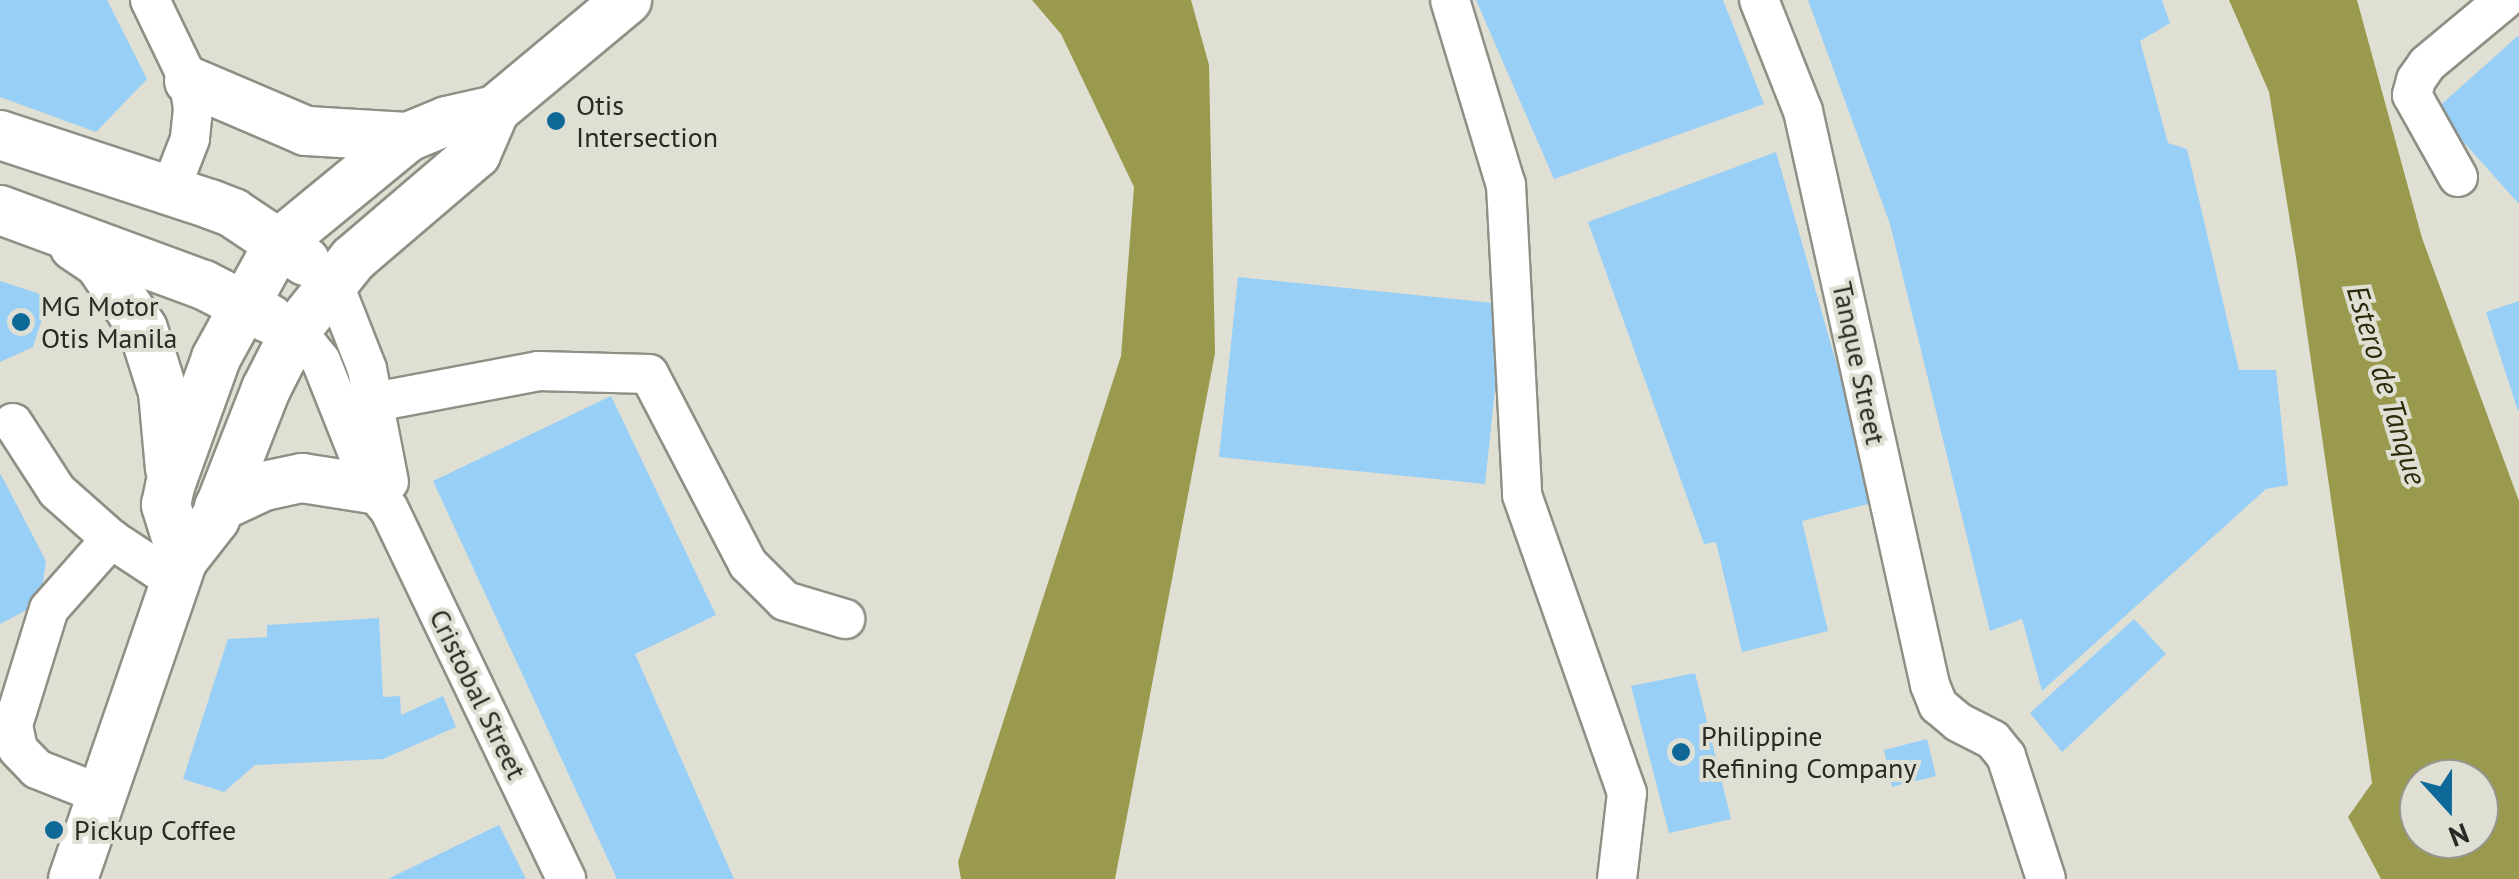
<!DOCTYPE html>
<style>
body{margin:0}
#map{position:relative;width:2519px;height:879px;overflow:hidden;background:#dfdfd4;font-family:"PT Sans",sans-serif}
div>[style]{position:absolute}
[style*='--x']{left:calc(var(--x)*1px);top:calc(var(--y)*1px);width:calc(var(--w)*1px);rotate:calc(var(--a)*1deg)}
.water>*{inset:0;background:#9a9a4e}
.building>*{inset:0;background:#98cff6}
.roads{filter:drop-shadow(2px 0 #8f9085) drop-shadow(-2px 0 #8f9085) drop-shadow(0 2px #8f9085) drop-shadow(0 -2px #8f9085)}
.minor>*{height:38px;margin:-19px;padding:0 19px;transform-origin:19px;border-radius:19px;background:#fff}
.major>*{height:48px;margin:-24px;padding:0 24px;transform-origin:24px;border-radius:24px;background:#fff}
.dots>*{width:28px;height:28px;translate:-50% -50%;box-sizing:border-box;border:5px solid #dfdfd4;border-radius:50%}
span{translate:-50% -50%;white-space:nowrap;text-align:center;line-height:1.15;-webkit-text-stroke:8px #dfdfd4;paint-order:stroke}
.poi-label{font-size:28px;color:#292925}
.left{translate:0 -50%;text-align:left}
.street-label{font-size:28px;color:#292925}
.water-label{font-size:30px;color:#2b2b09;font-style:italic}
.north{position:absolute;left:2399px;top:759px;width:100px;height:100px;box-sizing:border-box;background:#dfdfd4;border:2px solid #96968e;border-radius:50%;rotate:159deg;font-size:28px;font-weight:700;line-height:40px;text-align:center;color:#292925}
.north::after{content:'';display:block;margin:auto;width:35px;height:45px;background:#0e6999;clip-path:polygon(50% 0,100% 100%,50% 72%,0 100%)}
</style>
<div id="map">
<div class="water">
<div style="clip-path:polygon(1032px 0,1191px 0,1209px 65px,1215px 353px,1115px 879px,961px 879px,958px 862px,1121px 356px,1134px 187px,1061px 34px)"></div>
<div style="clip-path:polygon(evenodd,2229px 0,2357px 0,2422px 238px,2519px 501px,2519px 879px,2381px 879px,2348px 817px,2372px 783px,2297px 264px,2269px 92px,2229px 0,2479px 779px,2479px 839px,2419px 839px,2419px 779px,2479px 779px)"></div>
</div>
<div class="building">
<div style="clip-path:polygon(0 0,107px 0,147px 79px,96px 132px,0 97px)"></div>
<div style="clip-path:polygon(1476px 0,1723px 0,1764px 104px,1554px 179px)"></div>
<div style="clip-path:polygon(1808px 0,2162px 0,2170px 23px,2140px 41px,2168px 143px,2187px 149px,2239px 370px,2276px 370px,2288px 485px,2266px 489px,2042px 691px,2022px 619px,1990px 631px,1890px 224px)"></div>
<div style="clip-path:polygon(2519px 35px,2519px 204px,2435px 110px)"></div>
<div style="clip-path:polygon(1776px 152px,1876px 502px,1802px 521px,1828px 631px,1742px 652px,1716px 542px,1704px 544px,1588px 222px)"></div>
<div style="clip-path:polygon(1238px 277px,1504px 304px,1485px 484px,1219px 457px)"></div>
<div style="clip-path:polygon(0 281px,49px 297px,33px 347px,0 362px)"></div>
<div style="clip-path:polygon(2519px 301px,2519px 410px,2518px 411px,2486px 312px)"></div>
<div style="clip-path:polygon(611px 396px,716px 615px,635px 654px,734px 879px,617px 879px,433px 481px)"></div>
<div style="clip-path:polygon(0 473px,46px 561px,40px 603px,0 624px)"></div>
<div style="clip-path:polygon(379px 618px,383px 697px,400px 696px,401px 715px,443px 696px,456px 727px,383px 759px,255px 765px,224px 792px,183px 779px,228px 639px,267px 637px,267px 625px)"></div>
<div style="clip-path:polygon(2134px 619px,2166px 654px,2062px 752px,2030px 713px)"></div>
<div style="clip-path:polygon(1695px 673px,1731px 819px,1669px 833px,1631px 686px)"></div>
<div style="clip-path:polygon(1927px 739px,1936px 776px,1892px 787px,1884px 750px)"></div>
<div style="clip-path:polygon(499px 825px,526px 879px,388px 879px)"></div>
</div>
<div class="roads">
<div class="minor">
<div style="--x:150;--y:0;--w:90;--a:64.3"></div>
<div style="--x:189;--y:81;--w:28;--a:82"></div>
<div style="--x:193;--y:109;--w:30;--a:96"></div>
<div style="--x:190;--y:139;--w:53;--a:111.2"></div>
<div style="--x:1450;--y:0;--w:193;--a:73.2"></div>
<div style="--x:1506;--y:185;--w:310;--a:87"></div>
<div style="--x:1522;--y:495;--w:316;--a:70.6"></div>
<div style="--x:1627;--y:793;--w:87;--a:96.6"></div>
<div style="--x:1759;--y:0;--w:119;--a:68.4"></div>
<div style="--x:1803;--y:111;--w:588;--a:77.52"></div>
<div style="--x:1930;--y:685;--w:22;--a:68"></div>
<div style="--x:1938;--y:705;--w:26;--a:40"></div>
<div style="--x:1958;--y:722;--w:39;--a:27"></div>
<div style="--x:1993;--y:740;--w:21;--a:51"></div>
<div style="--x:2006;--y:756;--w:129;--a:72"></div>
<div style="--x:2458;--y:177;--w:94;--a:-119.3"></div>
<div style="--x:2412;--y:95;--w:16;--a:-75"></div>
<div style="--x:2416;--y:80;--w:19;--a:-55"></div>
<div style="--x:2427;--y:64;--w:100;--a:-39.7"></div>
<div style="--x:332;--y:280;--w:96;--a:68.5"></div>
<div style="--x:367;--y:369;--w:115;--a:79"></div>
<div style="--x:296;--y:330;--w:40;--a:51"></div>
<div style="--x:321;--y:361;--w:138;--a:68.3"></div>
<div style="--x:372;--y:489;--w:26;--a:50"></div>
<div style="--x:389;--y:509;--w:410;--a:64.4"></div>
<div style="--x:343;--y:408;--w:198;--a:-10.7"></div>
<div style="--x:538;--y:371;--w:111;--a:1.5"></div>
<div style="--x:649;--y:374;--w:214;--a:62.5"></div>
<div style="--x:748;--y:564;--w:52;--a:45"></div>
<div style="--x:785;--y:601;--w:63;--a:16.7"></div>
<div style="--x:13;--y:423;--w:81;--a:57.1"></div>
<div style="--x:57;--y:491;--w:72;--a:41.6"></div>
<div style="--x:111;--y:539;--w:77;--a:33.3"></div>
<div style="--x:100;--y:794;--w:68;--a:-158.4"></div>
<div style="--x:37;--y:769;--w:28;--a:-134"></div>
<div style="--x:18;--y:749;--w:25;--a:-102"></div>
<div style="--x:13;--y:725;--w:121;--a:-72.8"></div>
<div style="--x:49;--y:609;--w:94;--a:-48.5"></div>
</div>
<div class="major">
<div style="--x:189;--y:81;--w:127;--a:23.1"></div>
<div style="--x:306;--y:131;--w:102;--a:3.4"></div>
<div style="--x:0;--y:135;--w:221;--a:18.2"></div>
<div style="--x:210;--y:204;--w:25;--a:21"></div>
<div style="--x:233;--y:213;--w:87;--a:33.7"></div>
<div style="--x:0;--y:210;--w:217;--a:20.2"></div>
<div style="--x:204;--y:285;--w:74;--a:27.3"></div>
<div style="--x:74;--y:246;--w:30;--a:34"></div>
<div style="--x:99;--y:263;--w:79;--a:56.3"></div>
<div style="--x:143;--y:329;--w:66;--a:72.4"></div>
<div style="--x:163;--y:392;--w:77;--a:84.8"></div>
<div style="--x:219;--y:507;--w:50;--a:-25"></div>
<div style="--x:264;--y:486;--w:39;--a:-12"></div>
<div style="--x:302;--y:478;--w:71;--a:8.9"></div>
<div style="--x:183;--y:560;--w:58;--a:-107.2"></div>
<div style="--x:166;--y:505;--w:19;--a:-78"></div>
<div style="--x:170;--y:486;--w:136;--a:-70.2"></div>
<div style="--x:216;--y:358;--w:131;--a:-61.3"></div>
<div style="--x:279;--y:243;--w:167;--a:-39.4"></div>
<div style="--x:408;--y:137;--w:42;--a:-22.3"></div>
<div style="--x:447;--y:121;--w:49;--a:-12.9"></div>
<div style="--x:495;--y:110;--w:172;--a:-39.8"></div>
<div style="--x:73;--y:879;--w:337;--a:-71"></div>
<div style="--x:183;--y:560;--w:52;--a:-52"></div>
<div style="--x:215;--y:519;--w:140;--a:-68.6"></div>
<div style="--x:266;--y:389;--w:66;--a:-63"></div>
<div style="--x:296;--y:330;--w:91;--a:-51.2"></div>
<div style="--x:353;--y:259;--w:162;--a:-40.5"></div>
<div style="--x:476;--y:154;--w:48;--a:-66.6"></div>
</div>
</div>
<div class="dots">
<div style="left:556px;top:121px;background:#0e6999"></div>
<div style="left:21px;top:322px;background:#0e6999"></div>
<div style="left:1681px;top:752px;background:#0e6999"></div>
<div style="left:54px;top:830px;background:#0e6999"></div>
</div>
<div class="poi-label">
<span class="left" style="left:576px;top:121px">Otis<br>Intersection</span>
<span class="left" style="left:41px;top:322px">MG Motor<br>Otis Manila</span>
<span class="left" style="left:1701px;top:752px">Philippine<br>Refining Company</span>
<span class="left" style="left:74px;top:830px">Pickup Coffee</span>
</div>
<div class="street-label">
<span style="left:1859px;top:363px;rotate:78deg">Tanque Street</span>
<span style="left:478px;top:694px;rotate:64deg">Cristobal Street</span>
</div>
<div class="water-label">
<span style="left:2387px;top:385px;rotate:73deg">Estero de Tanque</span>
</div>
<div class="north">N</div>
</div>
